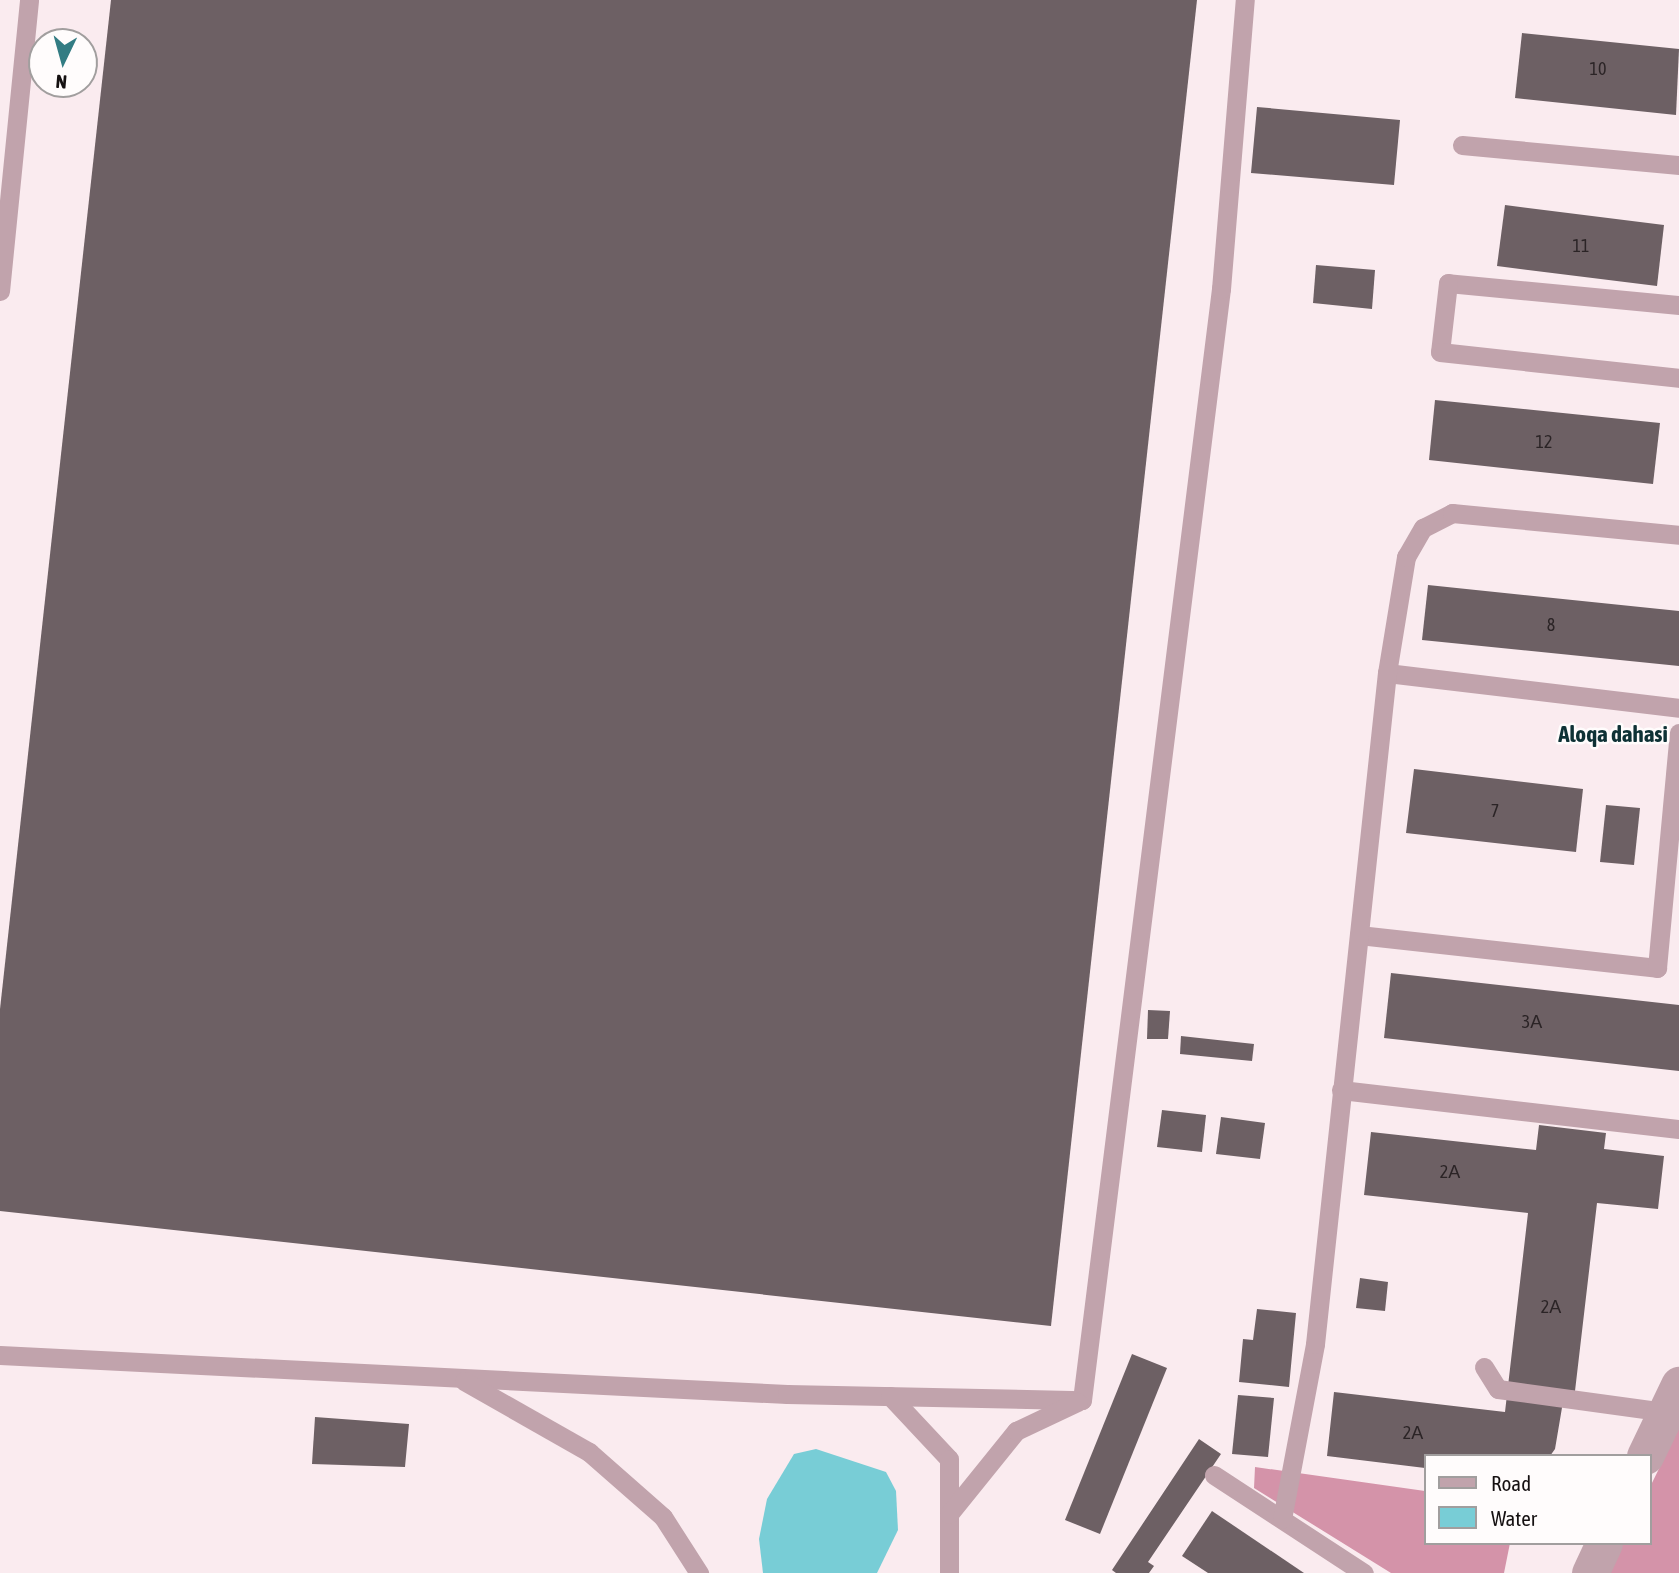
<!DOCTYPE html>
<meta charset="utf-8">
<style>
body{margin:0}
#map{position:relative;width:1679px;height:1573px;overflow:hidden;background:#faebef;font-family:"Asap Condensed",sans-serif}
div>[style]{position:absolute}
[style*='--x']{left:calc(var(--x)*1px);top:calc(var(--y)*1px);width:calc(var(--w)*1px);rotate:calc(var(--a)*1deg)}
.forest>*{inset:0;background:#d493a9}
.water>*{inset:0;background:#78cdd6}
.building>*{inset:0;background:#6d6064}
.lane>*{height:19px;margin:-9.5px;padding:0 9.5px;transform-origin:9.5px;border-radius:9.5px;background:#c1a3ac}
.street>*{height:37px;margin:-18.5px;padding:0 18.5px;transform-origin:18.5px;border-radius:18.5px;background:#c1a3ac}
span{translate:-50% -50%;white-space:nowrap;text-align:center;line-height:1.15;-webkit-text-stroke:5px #fffcfc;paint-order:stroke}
.number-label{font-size:18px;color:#2b2426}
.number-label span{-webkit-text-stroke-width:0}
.neighbourhood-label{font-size:23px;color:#0e3135;font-weight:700}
.legend{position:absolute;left:1424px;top:1454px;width:228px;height:91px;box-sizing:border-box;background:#fffcfc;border:2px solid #a19e9e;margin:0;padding:9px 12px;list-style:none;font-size:21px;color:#151011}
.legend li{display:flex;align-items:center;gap:14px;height:35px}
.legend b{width:35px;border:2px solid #a19e9e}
.north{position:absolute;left:28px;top:28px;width:70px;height:70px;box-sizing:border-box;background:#fffcfc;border:2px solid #a19e9e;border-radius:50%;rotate:185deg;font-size:19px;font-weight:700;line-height:28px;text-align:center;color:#151011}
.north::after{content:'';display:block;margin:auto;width:24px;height:32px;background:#337c83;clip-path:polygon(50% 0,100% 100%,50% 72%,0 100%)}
</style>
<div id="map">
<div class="forest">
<div style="clip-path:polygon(1679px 1428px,1679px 1573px,1608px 1573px,1622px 1543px,1649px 1543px,1649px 1489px)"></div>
<div style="clip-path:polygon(1255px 1467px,1425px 1491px,1425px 1543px,1510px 1543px,1504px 1573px,1391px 1573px,1254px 1488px)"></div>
</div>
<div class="water">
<div style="clip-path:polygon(816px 1449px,886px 1472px,896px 1491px,898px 1530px,877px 1573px,763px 1573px,759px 1539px,767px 1499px,794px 1454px)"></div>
</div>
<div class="building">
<div style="clip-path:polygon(111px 0,1197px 0,1051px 1326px,0 1211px,0 1009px)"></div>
<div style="clip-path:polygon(1522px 33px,1679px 49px,1676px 115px,1515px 98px)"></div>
<div style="clip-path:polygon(1257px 107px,1400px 120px,1394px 185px,1251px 173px)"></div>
<div style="clip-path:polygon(1505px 205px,1664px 225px,1657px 286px,1497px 266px)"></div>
<div style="clip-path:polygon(1316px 265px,1375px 270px,1372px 309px,1313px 303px)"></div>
<div style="clip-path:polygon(1435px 400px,1660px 423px,1653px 484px,1429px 460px)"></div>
<div style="clip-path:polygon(1428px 585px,1679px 611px,1679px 666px,1422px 640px)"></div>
<div style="clip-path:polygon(1414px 769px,1583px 789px,1576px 852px,1406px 833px)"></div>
<div style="clip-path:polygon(1606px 805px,1640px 808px,1634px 865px,1600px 862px)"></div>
<div style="clip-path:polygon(1391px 973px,1679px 1005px,1679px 1071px,1384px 1038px)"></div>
<div style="clip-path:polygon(1148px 1010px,1170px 1011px,1168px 1039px,1147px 1039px)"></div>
<div style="clip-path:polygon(1181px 1036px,1254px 1044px,1252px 1061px,1180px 1054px)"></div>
<div style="clip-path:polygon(1162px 1110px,1206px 1115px,1202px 1152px,1157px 1147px)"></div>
<div style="clip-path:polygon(1221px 1117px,1265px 1123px,1260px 1159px,1216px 1154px)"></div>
<div style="clip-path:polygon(1539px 1125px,1606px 1133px,1604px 1149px,1664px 1156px,1658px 1209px,1597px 1203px,1575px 1391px,1565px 1390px,1555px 1449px,1550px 1456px,1425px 1456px,1425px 1468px,1327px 1456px,1334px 1392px,1505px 1412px,1528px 1213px,1364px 1195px,1371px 1132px,1536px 1150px)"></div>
<div style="clip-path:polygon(1360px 1278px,1388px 1282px,1385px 1311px,1356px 1308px)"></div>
<div style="clip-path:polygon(1257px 1309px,1296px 1313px,1289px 1387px,1239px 1382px,1243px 1339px,1253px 1340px)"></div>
<div style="clip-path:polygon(1132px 1354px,1167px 1368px,1100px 1534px,1065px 1520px)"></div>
<div style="clip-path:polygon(1238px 1395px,1274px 1398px,1268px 1457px,1232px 1454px)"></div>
<div style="clip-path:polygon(315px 1417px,409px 1424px,405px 1467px,312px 1464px)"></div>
<div style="clip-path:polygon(1199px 1439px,1221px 1454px,1148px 1562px,1154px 1566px,1149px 1573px,1116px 1573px,1112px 1570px)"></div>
<div style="clip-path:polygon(1212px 1511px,1304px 1573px,1208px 1573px,1182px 1556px)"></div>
</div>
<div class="lane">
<div style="--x:1462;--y:145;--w:218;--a:5.3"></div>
<div style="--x:0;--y:291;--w:292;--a:-84.3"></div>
<div style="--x:1679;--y:305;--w:232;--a:-174.6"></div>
<div style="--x:1448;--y:283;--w:69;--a:96.6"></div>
<div style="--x:1440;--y:352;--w:240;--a:6.2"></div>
<div style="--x:1387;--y:673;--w:294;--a:6.8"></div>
<div style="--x:1359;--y:935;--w:300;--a:6.3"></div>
<div style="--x:1657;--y:968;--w:236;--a:-84.7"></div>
<div style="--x:1341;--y:1090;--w:340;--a:6.6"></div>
<div style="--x:0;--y:1355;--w:788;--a:2.84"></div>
<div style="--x:787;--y:1394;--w:295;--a:1.2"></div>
<div style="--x:1484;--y:1367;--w:26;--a:58"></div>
<div style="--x:1498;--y:1389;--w:170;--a:7.8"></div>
<div style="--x:464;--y:1381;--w:144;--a:29.6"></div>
<div style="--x:589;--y:1452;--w:98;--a:41.3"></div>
<div style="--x:663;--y:1517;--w:67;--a:57.3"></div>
<div style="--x:890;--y:1396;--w:86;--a:46.9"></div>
<div style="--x:949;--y:1459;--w:114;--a:90"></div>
<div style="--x:1082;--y:1400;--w:1120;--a:-82.87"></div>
<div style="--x:1221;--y:289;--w:290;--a:-85.3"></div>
<div style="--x:1214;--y:1475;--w:179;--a:33.2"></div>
<div style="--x:949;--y:1514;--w:107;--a:-51.1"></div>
<div style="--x:1016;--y:1431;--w:68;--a:-25.4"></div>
<div style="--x:1282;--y:1519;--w:178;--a:-79.3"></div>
<div style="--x:1315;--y:1344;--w:675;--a:-83.88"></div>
<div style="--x:1387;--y:673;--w:118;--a:-80.7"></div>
<div style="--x:1406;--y:557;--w:34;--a:-60"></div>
<div style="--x:1423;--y:528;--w:33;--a:-27"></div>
<div style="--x:1452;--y:513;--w:228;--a:5.5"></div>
</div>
<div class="street">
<div style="--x:1645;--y:1456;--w:79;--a:-64.4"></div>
<div style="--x:1590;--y:1573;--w:33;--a:-65"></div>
</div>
<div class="number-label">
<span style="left:1598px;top:69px">10</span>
<span style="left:1581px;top:246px">11</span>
<span style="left:1544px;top:442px">12</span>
<span style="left:1551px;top:625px">8</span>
<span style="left:1495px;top:811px">7</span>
<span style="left:1532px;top:1022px">3А</span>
<span style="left:1450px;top:1172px">2А</span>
<span style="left:1551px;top:1307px">2А</span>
<span style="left:1413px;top:1433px">2А</span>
</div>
<div class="neighbourhood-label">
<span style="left:1613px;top:734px">Aloqa dahasi</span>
</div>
<ul class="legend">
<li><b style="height:9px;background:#c1a3ac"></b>Road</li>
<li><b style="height:19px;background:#78cdd6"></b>Water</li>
</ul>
<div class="north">N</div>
</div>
